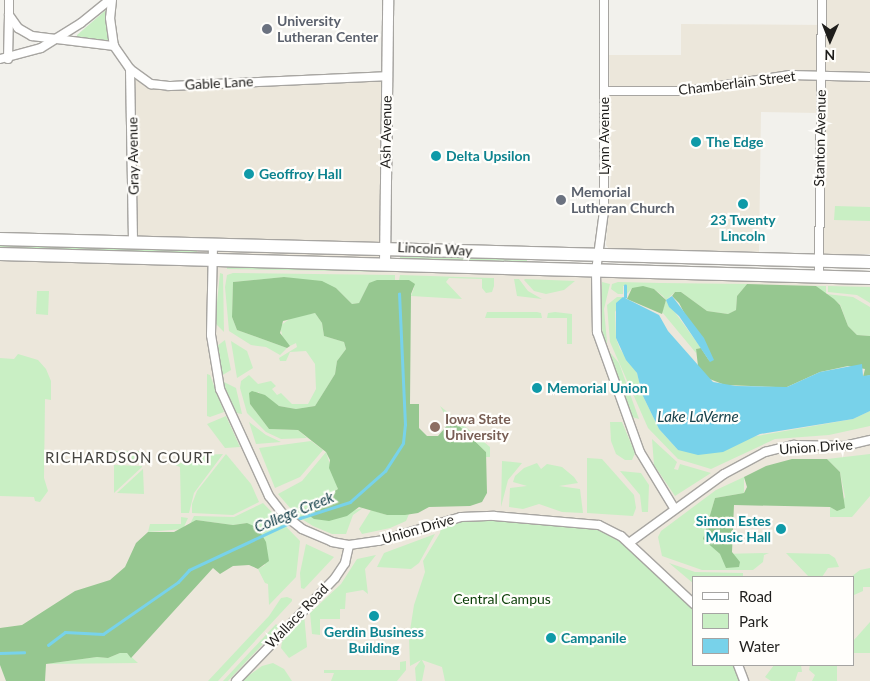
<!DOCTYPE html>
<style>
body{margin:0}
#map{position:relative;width:870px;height:681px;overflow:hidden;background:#f2f1ec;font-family:Lato,sans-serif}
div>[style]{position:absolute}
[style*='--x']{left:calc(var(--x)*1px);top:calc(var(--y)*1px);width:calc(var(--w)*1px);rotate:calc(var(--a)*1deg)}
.built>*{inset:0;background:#ece7db}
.green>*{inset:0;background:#c9efc4}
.forest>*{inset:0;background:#96c790}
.water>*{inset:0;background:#78d2ea}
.stream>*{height:2.5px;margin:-1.25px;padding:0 1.25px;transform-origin:1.25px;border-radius:1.25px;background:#78d2ea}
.roads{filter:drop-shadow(1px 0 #a7a5a1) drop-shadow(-1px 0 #a7a5a1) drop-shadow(0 1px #a7a5a1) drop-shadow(0 -1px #a7a5a1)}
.minor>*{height:8px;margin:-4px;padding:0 4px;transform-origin:4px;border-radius:4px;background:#fff}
.tertiary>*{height:10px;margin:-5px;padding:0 5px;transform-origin:5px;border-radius:5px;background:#fff}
.primary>*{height:12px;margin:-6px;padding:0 6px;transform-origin:6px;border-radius:6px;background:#fff}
.dots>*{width:14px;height:14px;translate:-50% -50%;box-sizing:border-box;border:2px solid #fffefb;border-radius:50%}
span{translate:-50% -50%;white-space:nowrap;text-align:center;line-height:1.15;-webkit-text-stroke:4.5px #fffefb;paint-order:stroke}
.worship-label{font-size:14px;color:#5b616d;font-weight:700}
.left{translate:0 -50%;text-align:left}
.street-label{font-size:14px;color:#1f1e1c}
.culture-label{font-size:14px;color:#0d838f;font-weight:700}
.right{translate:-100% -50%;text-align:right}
.education-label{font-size:14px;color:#785e54;font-weight:700}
.park-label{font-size:14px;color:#093d06}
.water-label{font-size:15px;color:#16404a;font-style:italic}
.neighbourhood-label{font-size:15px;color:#454440;letter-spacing:1px}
.legend{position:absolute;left:692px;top:576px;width:162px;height:90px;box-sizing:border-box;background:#fffefb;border:1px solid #a5a4a2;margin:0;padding:6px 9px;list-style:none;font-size:15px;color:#1f1e1c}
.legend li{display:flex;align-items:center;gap:10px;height:25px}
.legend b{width:25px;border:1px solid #a5a4a2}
.north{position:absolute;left:805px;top:15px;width:50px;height:50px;-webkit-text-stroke:4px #fffefb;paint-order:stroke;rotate:181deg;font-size:14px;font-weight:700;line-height:20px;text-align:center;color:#1f1e1c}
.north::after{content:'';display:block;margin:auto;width:18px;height:22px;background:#1f1e1c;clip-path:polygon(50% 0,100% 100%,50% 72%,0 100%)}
</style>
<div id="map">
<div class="built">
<div style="clip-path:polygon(827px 0,870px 0,870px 254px,816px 255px,818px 113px,761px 112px,759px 252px,609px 249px,606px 245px,611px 173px,609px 55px,681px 55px,681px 24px,827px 25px)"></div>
<div style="clip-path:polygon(evenodd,130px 69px,151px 84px,387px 76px,385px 263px,870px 278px,870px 681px,0 681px,0 254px,133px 259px,130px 69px,694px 577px,854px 577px,854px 665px,694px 665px,694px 577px)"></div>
</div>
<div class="green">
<div style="clip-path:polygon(107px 9px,110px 43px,77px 37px,77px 35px)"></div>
<div style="clip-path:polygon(835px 206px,870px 207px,870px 221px,834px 220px)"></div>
<div style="clip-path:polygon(0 244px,197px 251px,197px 257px,0 249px)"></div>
<div style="clip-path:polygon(400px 253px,527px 259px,527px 261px,400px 259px)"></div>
<div style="clip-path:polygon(227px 266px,395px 268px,396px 272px,227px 269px)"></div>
<div style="clip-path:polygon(220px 273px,223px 274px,224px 332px,215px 323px)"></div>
<div style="clip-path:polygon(233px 273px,395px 275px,395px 280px,369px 283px,359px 303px,352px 304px,336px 288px,301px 280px,284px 277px,233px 282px,232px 317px,237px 330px,287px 348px,280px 355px,266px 347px,251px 345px,229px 331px,225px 287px,227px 275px)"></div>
<div style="clip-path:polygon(400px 275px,491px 278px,494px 278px,494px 286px,492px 292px,486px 293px,482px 288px,482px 279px,449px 278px,446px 282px,462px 299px,411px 296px,414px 288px,409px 280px,399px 280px)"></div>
<div style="clip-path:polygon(514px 279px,519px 279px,528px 291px,542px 299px,517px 296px)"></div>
<div style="clip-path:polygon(524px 280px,525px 279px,575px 281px,564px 290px,546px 294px,534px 291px)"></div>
<div style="clip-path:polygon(602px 282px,610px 284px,604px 309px,607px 342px,605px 345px,601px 323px)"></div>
<div style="clip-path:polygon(618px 282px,661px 283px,747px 284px,737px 296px,736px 310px,728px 314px,707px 311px,681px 292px,675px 292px,666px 300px,701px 348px,696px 349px,696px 353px,662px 312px,666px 300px,663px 296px,654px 289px,632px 288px,627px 294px,627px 286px,623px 286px,623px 294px,618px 294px,611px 289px,612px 284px)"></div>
<div style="clip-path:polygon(816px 286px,826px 286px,826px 294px,853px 297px,870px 307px,870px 336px,857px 335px,848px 326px,840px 304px,825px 295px)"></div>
<div style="clip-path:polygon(828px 286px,870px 287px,870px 303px,857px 295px,828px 292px)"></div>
<div style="clip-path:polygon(37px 291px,49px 291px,48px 315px,36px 314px)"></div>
<div style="clip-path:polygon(617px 297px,623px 297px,615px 312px,616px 338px,620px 349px,637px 373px,642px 394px,659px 429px,678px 450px,853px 419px,870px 411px,870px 426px,829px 435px,775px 439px,711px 469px,678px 459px,648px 428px,610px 342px,607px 305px)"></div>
<div style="clip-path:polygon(487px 312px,537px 312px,541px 313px,542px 318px,485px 318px)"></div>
<div style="clip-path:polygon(555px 312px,572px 314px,572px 344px,567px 344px,567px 318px,547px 318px,548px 313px)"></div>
<div style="clip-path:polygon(315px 313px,322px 323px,324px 336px,344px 342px,346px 349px,337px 361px,335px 374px,315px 406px,296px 409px,279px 406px,258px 392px,250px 404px,269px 429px,298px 430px,307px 438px,281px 439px,266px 432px,247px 413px,240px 388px,241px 381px,249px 375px,258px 384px,271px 381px,276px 386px,272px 389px,277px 395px,281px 393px,292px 404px,308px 404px,316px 389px,315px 364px,306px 351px,290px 352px,286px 361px,280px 361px,279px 358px,297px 347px,296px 343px,290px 346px,283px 339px,280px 326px,292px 317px)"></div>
<div style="clip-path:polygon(225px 340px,231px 370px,221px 376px,217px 346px)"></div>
<div style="clip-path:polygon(231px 341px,247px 351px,253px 368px,237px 378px)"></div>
<div style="clip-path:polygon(607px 349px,619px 363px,639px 419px,632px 417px)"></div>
<div style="clip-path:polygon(18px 354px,38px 360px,46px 369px,51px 381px,51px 400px,45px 399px,44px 478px,48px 491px,40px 502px,35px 501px,34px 497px,0 496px,0 358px,14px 359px)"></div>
<div style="clip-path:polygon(207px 374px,210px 375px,224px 412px,210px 417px,207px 416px)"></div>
<div style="clip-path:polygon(222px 381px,236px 388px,242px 414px,236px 413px)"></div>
<div style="clip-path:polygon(440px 406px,490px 447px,490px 457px,486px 457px,486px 452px,455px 422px,450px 422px,446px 428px,446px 417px)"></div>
<div style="clip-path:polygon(226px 416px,240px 447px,225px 448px,207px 424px)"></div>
<div style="clip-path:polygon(249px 422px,266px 435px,281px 442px,256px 444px)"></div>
<div style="clip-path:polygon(610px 422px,622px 422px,635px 453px,632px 460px,625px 460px,616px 454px,611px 441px)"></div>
<div style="clip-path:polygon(652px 439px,677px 462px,674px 469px,678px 470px,680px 464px,711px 473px,675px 496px,654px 465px)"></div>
<div style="clip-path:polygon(311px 441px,323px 450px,300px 477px,275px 488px,259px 448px)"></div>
<div style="clip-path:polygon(115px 451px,144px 451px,144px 463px,114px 463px)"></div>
<div style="clip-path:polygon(326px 452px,338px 489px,312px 503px,355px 510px,363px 508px,353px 515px,346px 534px,332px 534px,313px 526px,297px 516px,278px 494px,302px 481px)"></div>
<div style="clip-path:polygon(223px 454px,194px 493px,189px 513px,181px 513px,180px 467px,175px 465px,203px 455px)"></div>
<div style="clip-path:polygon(226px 454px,251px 484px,259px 502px,233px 515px,192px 513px,192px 504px,197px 491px)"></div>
<div style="clip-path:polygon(870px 454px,870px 496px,852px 517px,830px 517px,830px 507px,837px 511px,845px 497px,840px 472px,827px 459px)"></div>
<div style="clip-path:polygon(587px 458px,602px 459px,634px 495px,636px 508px,633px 516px,587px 513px)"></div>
<div style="clip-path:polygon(502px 461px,522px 463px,508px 480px,501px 507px)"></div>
<div style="clip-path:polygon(537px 463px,541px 469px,547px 464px,562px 467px,574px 477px,578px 483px,559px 486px,580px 489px,583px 513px,562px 512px,539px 504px,523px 509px,509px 507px,510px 488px,527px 486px,513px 482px,515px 476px,524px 468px)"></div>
<div style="clip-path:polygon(114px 465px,142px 466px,142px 467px,114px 493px)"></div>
<div style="clip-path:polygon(143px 469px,144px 494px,117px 493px,118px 492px)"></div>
<div style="clip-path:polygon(620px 471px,641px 473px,649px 485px,648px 512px,642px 512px,640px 495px)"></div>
<div style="clip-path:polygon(744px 477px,744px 493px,715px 498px,708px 522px,709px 543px,720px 554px,769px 553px,764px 555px,763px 562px,753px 570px,702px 570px,662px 556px,658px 537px,661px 531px,716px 490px)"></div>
<div style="clip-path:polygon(263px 503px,300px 541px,296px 577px,269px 605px,268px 584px,265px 583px,258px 569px,265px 565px,247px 523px,233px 525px,196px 520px,190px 524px,194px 516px,234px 517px)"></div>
<div style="clip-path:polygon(371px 510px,387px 515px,409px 514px,406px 521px,390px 528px,362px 534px,359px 529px)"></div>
<div style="clip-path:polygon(181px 517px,188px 518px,183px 529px,148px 532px,150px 524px,181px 524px)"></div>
<div style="clip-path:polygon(461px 517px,606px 527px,694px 604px,694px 665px,738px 665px,744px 681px,445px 681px,442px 667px,422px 660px,425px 666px,422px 681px,416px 681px,415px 668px,421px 660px,410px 666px,409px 637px,414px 605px,425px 572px,423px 561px,440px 533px,442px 521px)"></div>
<div style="clip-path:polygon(435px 534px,419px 563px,411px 569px,377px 567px,384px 553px)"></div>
<div style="clip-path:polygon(306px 544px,334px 557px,304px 589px,301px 588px,300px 573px)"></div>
<div style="clip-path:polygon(786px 553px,829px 554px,835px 558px,839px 567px,828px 568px,822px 577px,809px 577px)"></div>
<div style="clip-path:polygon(376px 555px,365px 569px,368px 594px,363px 590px,346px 593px,345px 609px,340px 609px,340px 619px,320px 619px,320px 635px,312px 634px,310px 613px,341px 584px,357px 559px)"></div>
<div style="clip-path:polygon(669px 563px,695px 572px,743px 573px,743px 576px,694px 577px,694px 584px)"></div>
<div style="clip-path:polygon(870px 568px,870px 587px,863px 587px,863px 591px,854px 595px,854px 577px,851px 577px,860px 570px)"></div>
<div style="clip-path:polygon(287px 597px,292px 599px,292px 601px,218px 681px,208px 681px,269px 616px,281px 598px)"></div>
<div style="clip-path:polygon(304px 614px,307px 647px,289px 658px,281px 648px,282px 642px)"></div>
<div style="clip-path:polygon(870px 622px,870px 653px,854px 653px,854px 640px)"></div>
<div style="clip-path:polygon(276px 624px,279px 627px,228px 681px,223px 681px)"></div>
<div style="clip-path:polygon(120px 653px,127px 653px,138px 663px,46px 664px,97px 657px,108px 658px)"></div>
<div style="clip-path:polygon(406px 661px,406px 670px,397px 681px,331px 681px,334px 673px,324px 673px,324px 670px,400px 670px,400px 662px)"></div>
<div style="clip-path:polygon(273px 663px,284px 669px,292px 681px,241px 681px,262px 666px)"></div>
<div style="clip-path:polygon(774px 665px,801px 665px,802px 672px,798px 672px,795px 681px,771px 681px,765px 677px)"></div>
<div style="clip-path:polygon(810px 665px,837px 665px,837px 681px,812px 681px,815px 675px,809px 670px)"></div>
</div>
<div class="forest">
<div style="clip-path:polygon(284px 277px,322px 281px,336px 288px,352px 304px,359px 303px,369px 283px,377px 280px,409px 280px,415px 284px,411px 294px,410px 404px,419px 404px,419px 428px,427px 436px,438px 436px,450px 422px,455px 422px,486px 452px,487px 493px,482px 502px,470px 506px,429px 507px,418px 513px,405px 515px,387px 515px,359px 507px,347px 516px,329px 521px,314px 519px,307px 514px,305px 509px,338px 489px,329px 468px,330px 460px,326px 452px,298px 430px,269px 429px,250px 404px,249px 393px,252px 391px,265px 395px,279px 406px,296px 409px,315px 406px,335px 374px,337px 361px,346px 349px,344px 342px,324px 336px,322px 323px,315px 313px,283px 321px,280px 333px,290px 346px,287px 348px,237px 330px,232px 317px,233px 282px)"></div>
<div style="clip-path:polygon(747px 284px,816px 286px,834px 299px,840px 305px,848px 326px,857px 335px,870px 336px,870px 375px,863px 377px,865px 369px,848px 366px,820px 372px,787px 387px,776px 387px,725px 385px,707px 378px,698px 366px,696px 349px,701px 348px,710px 362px,679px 303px,672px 296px,675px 292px,681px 292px,707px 311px,728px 314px,736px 310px,737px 296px)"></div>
<div style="clip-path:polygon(643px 286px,654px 289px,666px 300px,662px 314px,627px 299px,632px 288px)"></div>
<div style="clip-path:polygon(792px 459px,827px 459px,840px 472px,845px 508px,837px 511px,830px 507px,734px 505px,732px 552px,740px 562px,739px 567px,726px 568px,720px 554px,703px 539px,715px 498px,744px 493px,747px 487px,744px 477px,766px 466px)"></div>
<div style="clip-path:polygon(196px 520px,233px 525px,247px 523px,258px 528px,266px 542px,269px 561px,258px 569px,249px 565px,233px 566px,220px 574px,213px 568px,131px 658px,127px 653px,120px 653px,108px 658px,97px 657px,46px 664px,45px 681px,6px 681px,0 665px,0 628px,22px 625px,75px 591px,110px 580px,125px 567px,136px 543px,148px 532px,174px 532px)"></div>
</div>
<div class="water">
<div style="clip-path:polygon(672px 296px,704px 338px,714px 360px,710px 362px,679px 316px,669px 307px,666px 300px)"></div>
<div style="clip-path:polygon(623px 297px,659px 315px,668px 331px,713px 382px,736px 386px,787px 387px,820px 372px,862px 364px,863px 376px,870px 375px,870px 411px,853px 419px,760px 434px,723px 452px,698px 455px,678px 450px,659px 429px,642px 394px,637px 373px,626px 360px,616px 338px,616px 303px)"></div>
</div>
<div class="stream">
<div style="--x:625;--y:297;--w:11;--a:-90"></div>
<div style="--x:48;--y:645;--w:21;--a:-37"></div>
<div style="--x:65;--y:632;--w:38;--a:3"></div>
<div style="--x:103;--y:634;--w:91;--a:-34.7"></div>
<div style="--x:178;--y:582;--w:16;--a:-47"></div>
<div style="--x:189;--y:570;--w:123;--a:-25.1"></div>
<div style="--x:300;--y:518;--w:52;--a:-17.7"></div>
<div style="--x:350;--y:502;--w:47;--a:-41.5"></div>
<div style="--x:385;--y:471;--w:33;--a:-57"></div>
<div style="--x:403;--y:443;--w:18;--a:-84"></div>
<div style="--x:405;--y:425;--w:131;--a:-92.6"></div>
<div style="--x:0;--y:653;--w:24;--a:-2"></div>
</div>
<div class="roads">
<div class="minor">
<div style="--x:9;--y:0;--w:15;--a:90"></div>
<div style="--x:9;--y:15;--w:16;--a:55"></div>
<div style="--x:18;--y:28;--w:16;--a:30"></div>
<div style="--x:32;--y:36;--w:83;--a:7"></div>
<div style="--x:112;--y:0;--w:18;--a:96"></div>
<div style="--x:110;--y:18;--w:28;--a:82"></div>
<div style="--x:114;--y:46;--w:28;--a:55"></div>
<div style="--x:130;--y:69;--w:26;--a:36"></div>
<div style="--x:151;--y:84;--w:18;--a:6"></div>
<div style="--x:169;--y:86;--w:218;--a:-2.6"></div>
<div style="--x:604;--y:0;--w:211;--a:90"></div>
<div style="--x:604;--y:211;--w:61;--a:97.6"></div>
<div style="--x:596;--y:271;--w:61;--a:89.1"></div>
<div style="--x:597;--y:332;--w:127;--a:70.3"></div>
<div style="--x:640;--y:452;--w:66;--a:58.7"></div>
<div style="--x:0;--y:59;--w:42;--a:-15"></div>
<div style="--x:41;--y:48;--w:47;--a:-32"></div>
<div style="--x:81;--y:23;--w:36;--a:-39"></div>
<div style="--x:8;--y:59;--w:44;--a:-88.7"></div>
<div style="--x:130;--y:69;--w:174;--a:89"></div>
<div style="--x:604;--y:91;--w:84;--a:0"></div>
<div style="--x:688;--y:91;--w:103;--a:-8.9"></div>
<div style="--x:790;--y:75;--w:80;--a:1.4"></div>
<div style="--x:213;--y:246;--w:89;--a:91.3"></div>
<div style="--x:211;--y:335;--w:55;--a:80.5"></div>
<div style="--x:220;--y:389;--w:118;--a:65.4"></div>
<div style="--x:269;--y:496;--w:23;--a:52"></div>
<div style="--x:283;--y:514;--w:24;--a:38"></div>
<div style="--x:302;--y:529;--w:33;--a:23"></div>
<div style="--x:332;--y:542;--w:17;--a:10"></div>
<div style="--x:349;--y:545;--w:30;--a:-8"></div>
<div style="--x:379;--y:541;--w:85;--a:-16.3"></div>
<div style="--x:461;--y:517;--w:33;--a:-2"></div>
<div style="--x:494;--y:516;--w:105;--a:4.9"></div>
<div style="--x:599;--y:525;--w:25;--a:27"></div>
<div style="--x:621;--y:536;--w:100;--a:43"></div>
<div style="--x:819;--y:276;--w:276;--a:-89.4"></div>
<div style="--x:629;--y:543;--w:117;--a:-36"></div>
<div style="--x:724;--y:474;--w:47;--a:-28.2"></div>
<div style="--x:765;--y:452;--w:30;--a:-14"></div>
<div style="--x:794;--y:445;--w:50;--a:1.1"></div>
<div style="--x:844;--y:446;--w:27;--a:-13"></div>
<div style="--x:738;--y:665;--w:17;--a:69"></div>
<div style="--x:236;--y:681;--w:143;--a:-46.1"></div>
<div style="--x:335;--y:578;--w:18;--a:-56"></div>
<div style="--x:345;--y:563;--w:18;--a:-77"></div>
</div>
<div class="tertiary">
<div style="--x:385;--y:264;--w:264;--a:-89.3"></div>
</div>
<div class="primary">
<div style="--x:0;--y:239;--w:870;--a:1.51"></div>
<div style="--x:0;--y:254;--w:870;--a:1.58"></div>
</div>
</div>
<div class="dots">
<div style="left:267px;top:29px;background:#6b7280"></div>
<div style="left:696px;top:142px;background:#0f9aa8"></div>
<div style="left:436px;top:156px;background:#0f9aa8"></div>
<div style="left:249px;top:174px;background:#0f9aa8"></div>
<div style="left:561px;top:200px;background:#6b7280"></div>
<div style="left:743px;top:204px;background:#0f9aa8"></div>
<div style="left:537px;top:388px;background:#0f9aa8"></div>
<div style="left:435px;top:427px;background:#8d6e63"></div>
<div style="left:781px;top:529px;background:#0f9aa8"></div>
<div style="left:374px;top:616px;background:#0f9aa8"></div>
<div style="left:551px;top:638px;background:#0f9aa8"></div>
</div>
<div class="worship-label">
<span class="left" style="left:277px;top:29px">University<br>Lutheran Center</span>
<span class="left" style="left:571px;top:200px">Memorial<br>Lutheran Church</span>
</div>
<div class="street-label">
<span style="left:219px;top:83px;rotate:-3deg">Gable Lane</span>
<span style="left:737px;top:83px;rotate:-7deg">Chamberlain Street</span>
<span style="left:386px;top:132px;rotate:-89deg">Ash Avenue</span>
<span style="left:604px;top:136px;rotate:-90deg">Lynn Avenue</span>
<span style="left:820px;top:138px;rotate:-89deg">Stanton Avenue</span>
<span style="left:133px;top:156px;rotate:-91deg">Gray Avenue</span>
<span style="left:435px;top:249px;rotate:3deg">Lincoln Way</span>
<span style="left:816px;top:447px;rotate:-4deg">Union Drive</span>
<span style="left:418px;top:529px;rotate:-16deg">Union Drive</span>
<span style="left:297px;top:616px;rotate:-46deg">Wallace Road</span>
</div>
<div class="culture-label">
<span class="left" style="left:706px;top:142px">The Edge</span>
<span class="left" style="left:446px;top:156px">Delta Upsilon</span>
<span class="left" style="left:259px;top:174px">Geoffroy Hall</span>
<span style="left:743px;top:228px">23 Twenty<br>Lincoln</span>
<span class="left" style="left:547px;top:388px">Memorial Union</span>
<span class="right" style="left:771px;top:529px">Simon Estes<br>Music Hall</span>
<span style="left:374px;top:640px">Gerdin Business<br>Building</span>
<span class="left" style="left:561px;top:638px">Campanile</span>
</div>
<div class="education-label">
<span class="left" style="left:445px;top:427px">Iowa State<br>University</span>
</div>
<div class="park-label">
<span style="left:502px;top:599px">Central Campus</span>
</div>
<div class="water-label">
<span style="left:698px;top:417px">Lake LaVerne</span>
<span style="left:294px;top:512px;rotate:-22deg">College Creek</span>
</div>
<div class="neighbourhood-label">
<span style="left:129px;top:458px">RICHARDSON COURT</span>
</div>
<ul class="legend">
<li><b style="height:6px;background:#fff"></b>Road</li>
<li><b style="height:14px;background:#c9efc4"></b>Park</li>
<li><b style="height:14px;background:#78d2ea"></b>Water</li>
</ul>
<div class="north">N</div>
</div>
